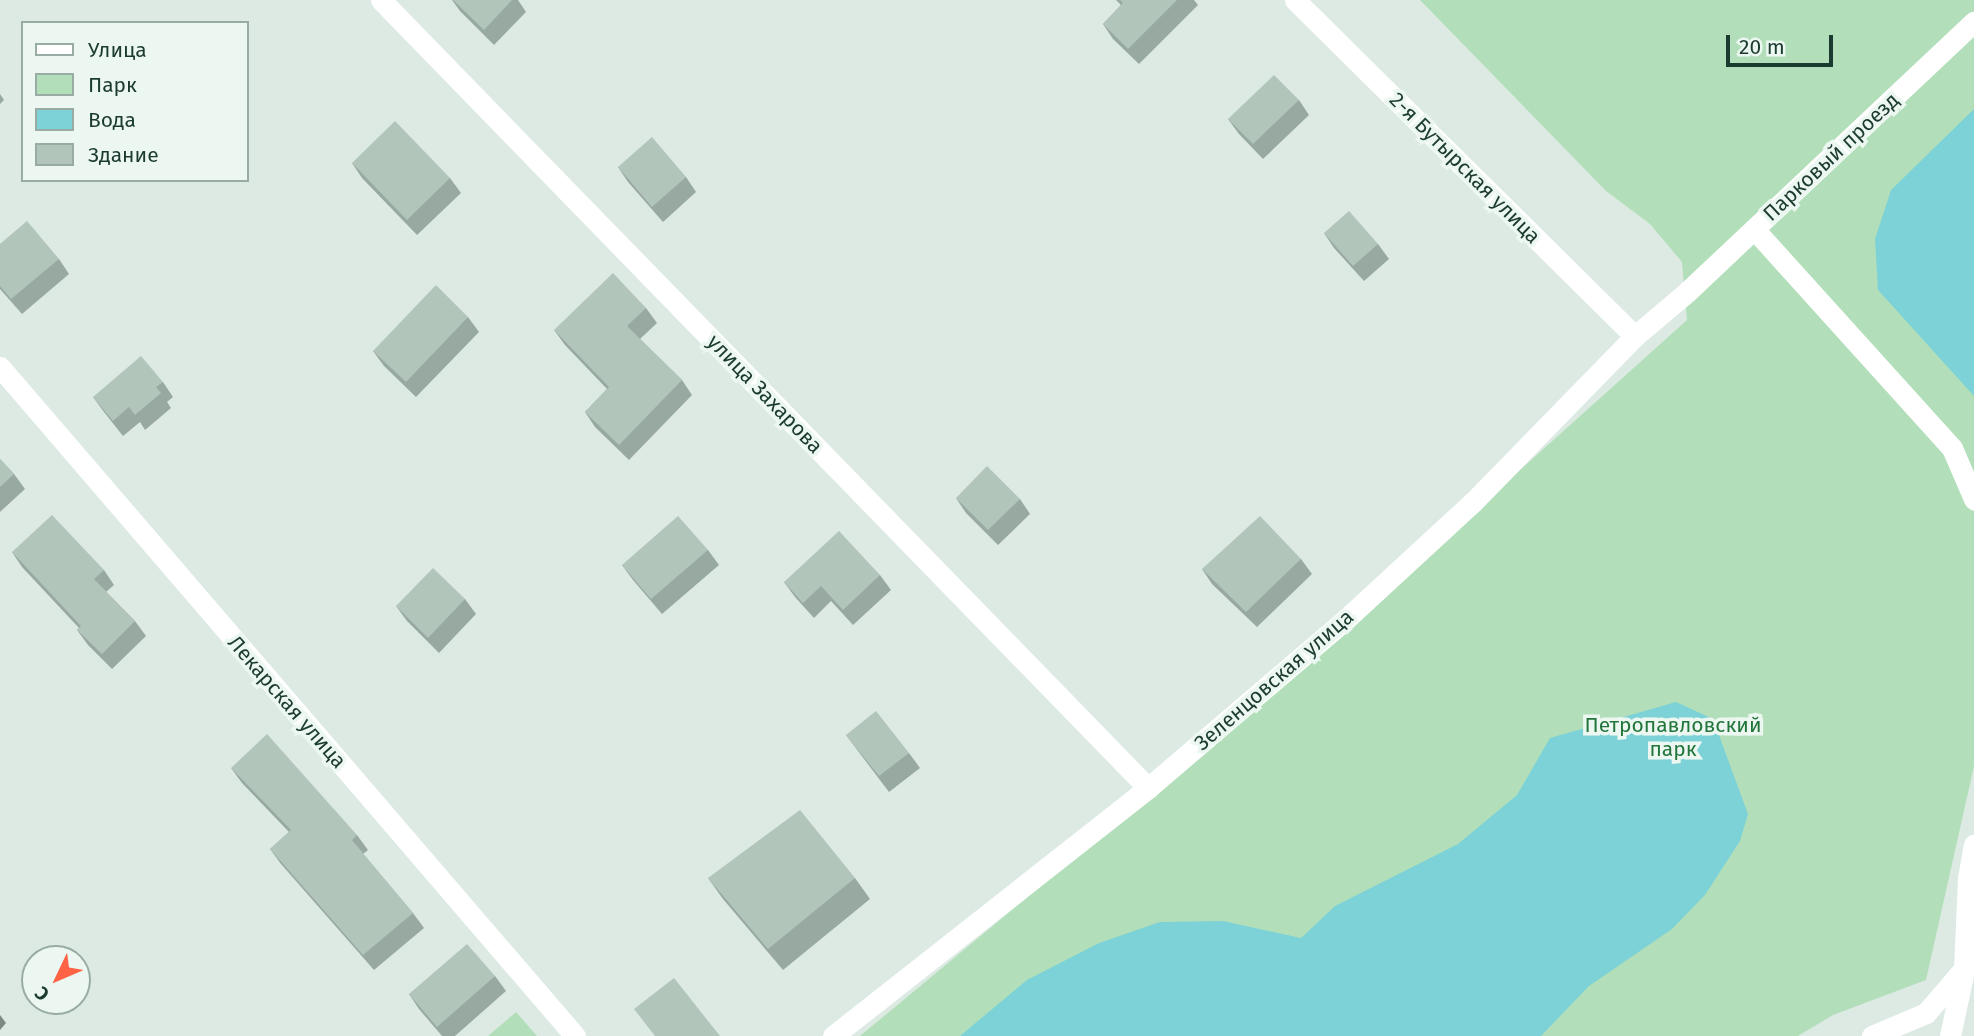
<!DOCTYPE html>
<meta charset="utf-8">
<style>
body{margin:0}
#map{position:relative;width:1974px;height:1036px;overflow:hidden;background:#dceae3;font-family:"Fira Sans",sans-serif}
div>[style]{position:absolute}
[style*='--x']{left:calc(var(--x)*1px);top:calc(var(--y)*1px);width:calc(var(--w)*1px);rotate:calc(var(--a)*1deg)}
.green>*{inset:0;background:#b2dfb9}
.water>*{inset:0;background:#7cd2d7}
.minor>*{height:21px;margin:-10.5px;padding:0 10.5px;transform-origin:10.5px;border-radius:10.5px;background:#fff}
.wall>*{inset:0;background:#98a9a1}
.shaded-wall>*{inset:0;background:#7c8a83}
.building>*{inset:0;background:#b1c5bb}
span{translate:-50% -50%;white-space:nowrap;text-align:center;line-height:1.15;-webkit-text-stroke:7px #ecf7f1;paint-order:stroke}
.street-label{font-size:21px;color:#1c3b30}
.park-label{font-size:21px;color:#22763b}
.legend{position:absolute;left:21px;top:21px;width:228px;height:161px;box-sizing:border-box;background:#ecf7f1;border:2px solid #99aca4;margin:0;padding:9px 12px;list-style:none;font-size:21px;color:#1c3b30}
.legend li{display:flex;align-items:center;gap:14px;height:35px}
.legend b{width:35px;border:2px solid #99aca4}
.north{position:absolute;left:21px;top:945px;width:70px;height:70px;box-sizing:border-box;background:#ecf7f1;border:2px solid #99aca4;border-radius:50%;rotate:226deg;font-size:19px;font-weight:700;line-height:28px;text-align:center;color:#1c3b30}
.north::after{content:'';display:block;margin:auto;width:24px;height:32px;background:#ff6245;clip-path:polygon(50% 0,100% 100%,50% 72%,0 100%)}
.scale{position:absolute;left:1726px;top:35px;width:107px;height:32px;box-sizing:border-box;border:4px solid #1c3b30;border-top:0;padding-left:9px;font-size:21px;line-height:24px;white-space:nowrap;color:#1c3b30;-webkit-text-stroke:5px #ecf7f1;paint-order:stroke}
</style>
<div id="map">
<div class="green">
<div style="clip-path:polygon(1420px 0,1974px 0,1974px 766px,1926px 980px,1833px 1015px,1798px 1036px,860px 1036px,1252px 711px,1687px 320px,1682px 262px,1650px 224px,1606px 191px)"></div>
<div style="clip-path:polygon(516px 1012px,537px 1036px,488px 1036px)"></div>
</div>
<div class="water">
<div style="clip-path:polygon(1974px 109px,1974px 396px,1878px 290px,1875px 239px,1891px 190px)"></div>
<div style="clip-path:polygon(1676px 702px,1713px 719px,1748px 814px,1740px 841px,1705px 895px,1672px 929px,1589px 986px,1541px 1036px,960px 1036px,1027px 980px,1099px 943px,1160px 922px,1223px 921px,1301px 938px,1335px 906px,1458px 844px,1517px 795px,1550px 738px)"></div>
</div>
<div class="minor">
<div style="--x:381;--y:0;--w:1100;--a:45.77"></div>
<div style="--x:1295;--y:0;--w:478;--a:44.7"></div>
<div style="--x:1754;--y:229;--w:295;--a:47.9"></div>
<div style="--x:1952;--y:448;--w:56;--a:66.7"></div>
<div style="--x:0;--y:367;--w:882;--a:49.32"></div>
<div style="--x:833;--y:1036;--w:401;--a:-38.2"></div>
<div style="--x:1148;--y:788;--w:260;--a:-40.5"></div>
<div style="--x:1346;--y:619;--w:173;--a:-42.7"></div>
<div style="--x:1473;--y:502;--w:232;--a:-45.7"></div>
<div style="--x:1635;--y:336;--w:68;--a:-40.2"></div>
<div style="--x:1687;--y:292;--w:394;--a:-43.3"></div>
<div style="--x:1872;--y:1036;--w:59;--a:-23.1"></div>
<div style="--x:1926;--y:1013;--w:55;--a:-49.4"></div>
<div style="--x:1950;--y:1036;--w:67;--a:-78"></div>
<div style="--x:1964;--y:970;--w:92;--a:-87.5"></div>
<div style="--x:1968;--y:878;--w:34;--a:-80"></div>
</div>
<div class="wall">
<div style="clip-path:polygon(452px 0,518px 0,526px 12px,494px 45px,460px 11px)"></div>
<div style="clip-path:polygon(1116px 0,1194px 0,1198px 5px,1139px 64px,1113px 39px,1103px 24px,1121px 5px)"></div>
<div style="clip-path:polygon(0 94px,4px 100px,0 104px)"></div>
<div style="clip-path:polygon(1299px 100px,1309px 115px,1263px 159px,1239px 134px,1228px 119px)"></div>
<div style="clip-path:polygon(352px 163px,450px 178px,461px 193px,417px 235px,362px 178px)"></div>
<div style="clip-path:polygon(618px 167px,686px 177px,696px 192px,663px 222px,628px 182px)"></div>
<div style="clip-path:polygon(1324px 233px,1378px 244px,1389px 259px,1364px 281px,1334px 248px)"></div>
<div style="clip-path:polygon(0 244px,59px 259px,69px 274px,22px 314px,0 289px)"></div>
<div style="clip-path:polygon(646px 308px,657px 323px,640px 339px,682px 380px,692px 395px,629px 460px,595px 427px,585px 412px,607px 389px,565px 345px,554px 330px)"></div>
<div style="clip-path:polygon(468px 317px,479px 332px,416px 397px,384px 366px,373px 351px)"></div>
<div style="clip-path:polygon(163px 382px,173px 397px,167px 402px,171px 408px,145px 430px,140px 422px,123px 436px,104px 412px,93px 397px)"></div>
<div style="clip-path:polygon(0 459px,14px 474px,25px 489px,0 512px)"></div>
<div style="clip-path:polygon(956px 498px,1020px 499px,1030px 514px,998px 545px,966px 513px)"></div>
<div style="clip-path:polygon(708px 550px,719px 565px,662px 614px,633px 580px,622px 565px)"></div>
<div style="clip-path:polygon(12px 552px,104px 570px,114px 585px,106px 592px,135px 621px,146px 636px,112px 669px,88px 645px,77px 630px,79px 628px,22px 567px)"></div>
<div style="clip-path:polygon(1301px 559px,1312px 574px,1257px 627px,1212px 584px,1202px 569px)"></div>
<div style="clip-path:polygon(880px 575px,891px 590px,853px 625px,831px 601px,814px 618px,795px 597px,784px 582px)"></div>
<div style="clip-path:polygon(465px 599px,476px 614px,439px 653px,407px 621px,396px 606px)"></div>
<div style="clip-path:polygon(846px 735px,909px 753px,920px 768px,889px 792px)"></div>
<div style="clip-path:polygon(231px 768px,357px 835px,368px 850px,363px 854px,413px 913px,424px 928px,374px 970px,281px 864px,270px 849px,289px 832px,242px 783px)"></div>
<div style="clip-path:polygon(708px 878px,855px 878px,870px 899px,783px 970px,723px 899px)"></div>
<div style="clip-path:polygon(495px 976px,506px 991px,455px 1036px,442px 1036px,419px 1009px,409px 994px)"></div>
</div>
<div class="shaded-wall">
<div style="clip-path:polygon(0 1015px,6px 1023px,0 1030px)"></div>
</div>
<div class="building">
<div style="clip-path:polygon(453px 0,512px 0,484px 30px)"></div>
<div style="clip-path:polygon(1120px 0,1177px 0,1128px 49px,1103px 24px,1123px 3px)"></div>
<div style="clip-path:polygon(1274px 75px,1299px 100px,1253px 144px,1228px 119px)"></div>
<div style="clip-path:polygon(395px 121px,450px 178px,407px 220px,352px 163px)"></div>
<div style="clip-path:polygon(652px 137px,686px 177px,652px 207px,618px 167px)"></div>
<div style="clip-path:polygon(1349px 211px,1378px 244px,1353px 266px,1324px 233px)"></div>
<div style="clip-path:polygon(27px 221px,59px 259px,11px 299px,0 286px,0 244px)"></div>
<div style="clip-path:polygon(613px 273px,646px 308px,627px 326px,682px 380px,619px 445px,585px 412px,609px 387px,554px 330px)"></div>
<div style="clip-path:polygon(436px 285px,468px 317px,406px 382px,373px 351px)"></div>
<div style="clip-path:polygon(141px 356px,163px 382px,156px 387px,161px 393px,135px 415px,129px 407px,113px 421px,93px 397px)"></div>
<div style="clip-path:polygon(0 459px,14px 474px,0 487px)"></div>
<div style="clip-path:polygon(987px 466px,1020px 499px,988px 530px,956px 498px)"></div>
<div style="clip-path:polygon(52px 515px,104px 570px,94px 579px,135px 621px,102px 654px,77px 630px,81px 626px,12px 552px)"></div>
<div style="clip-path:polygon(678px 516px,708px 550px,651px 599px,622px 565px)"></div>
<div style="clip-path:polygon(1260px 516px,1301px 559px,1246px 612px,1202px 569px)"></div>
<div style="clip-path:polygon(839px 531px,880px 575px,843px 610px,821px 586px,803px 603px,784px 582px)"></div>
<div style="clip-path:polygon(433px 568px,465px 599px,428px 638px,396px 606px)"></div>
<div style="clip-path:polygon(876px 711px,909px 753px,879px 776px,846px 735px)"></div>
<div style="clip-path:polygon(267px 734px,357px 835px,352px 840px,413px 913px,363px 955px,270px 849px,291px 830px,231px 768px)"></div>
<div style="clip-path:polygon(800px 810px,855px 878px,768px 949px,708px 878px)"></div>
<div style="clip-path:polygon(467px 944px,495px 976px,437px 1027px,409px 994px)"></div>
<div style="clip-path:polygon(674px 978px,720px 1036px,655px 1036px,634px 1009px)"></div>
</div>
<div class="street-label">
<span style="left:1831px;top:157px;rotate:-43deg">Парковый проезд</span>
<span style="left:1465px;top:168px;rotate:45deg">2-я Бутырская улица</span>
<span style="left:765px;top:394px;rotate:46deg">улица Захарова</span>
<span style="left:1274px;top:680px;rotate:-41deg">Зеленцовская улица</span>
<span style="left:287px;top:702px;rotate:49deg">Лекарская улица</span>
</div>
<div class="park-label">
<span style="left:1673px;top:737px">Петропавловский<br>парк</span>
</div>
<ul class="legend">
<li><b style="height:9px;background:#fff"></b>Улица</li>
<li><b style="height:19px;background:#b2dfb9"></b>Парк</li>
<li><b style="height:19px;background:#7cd2d7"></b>Вода</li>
<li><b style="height:19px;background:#b1c5bb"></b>Здание</li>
</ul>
<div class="north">С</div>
<div class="scale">20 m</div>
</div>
